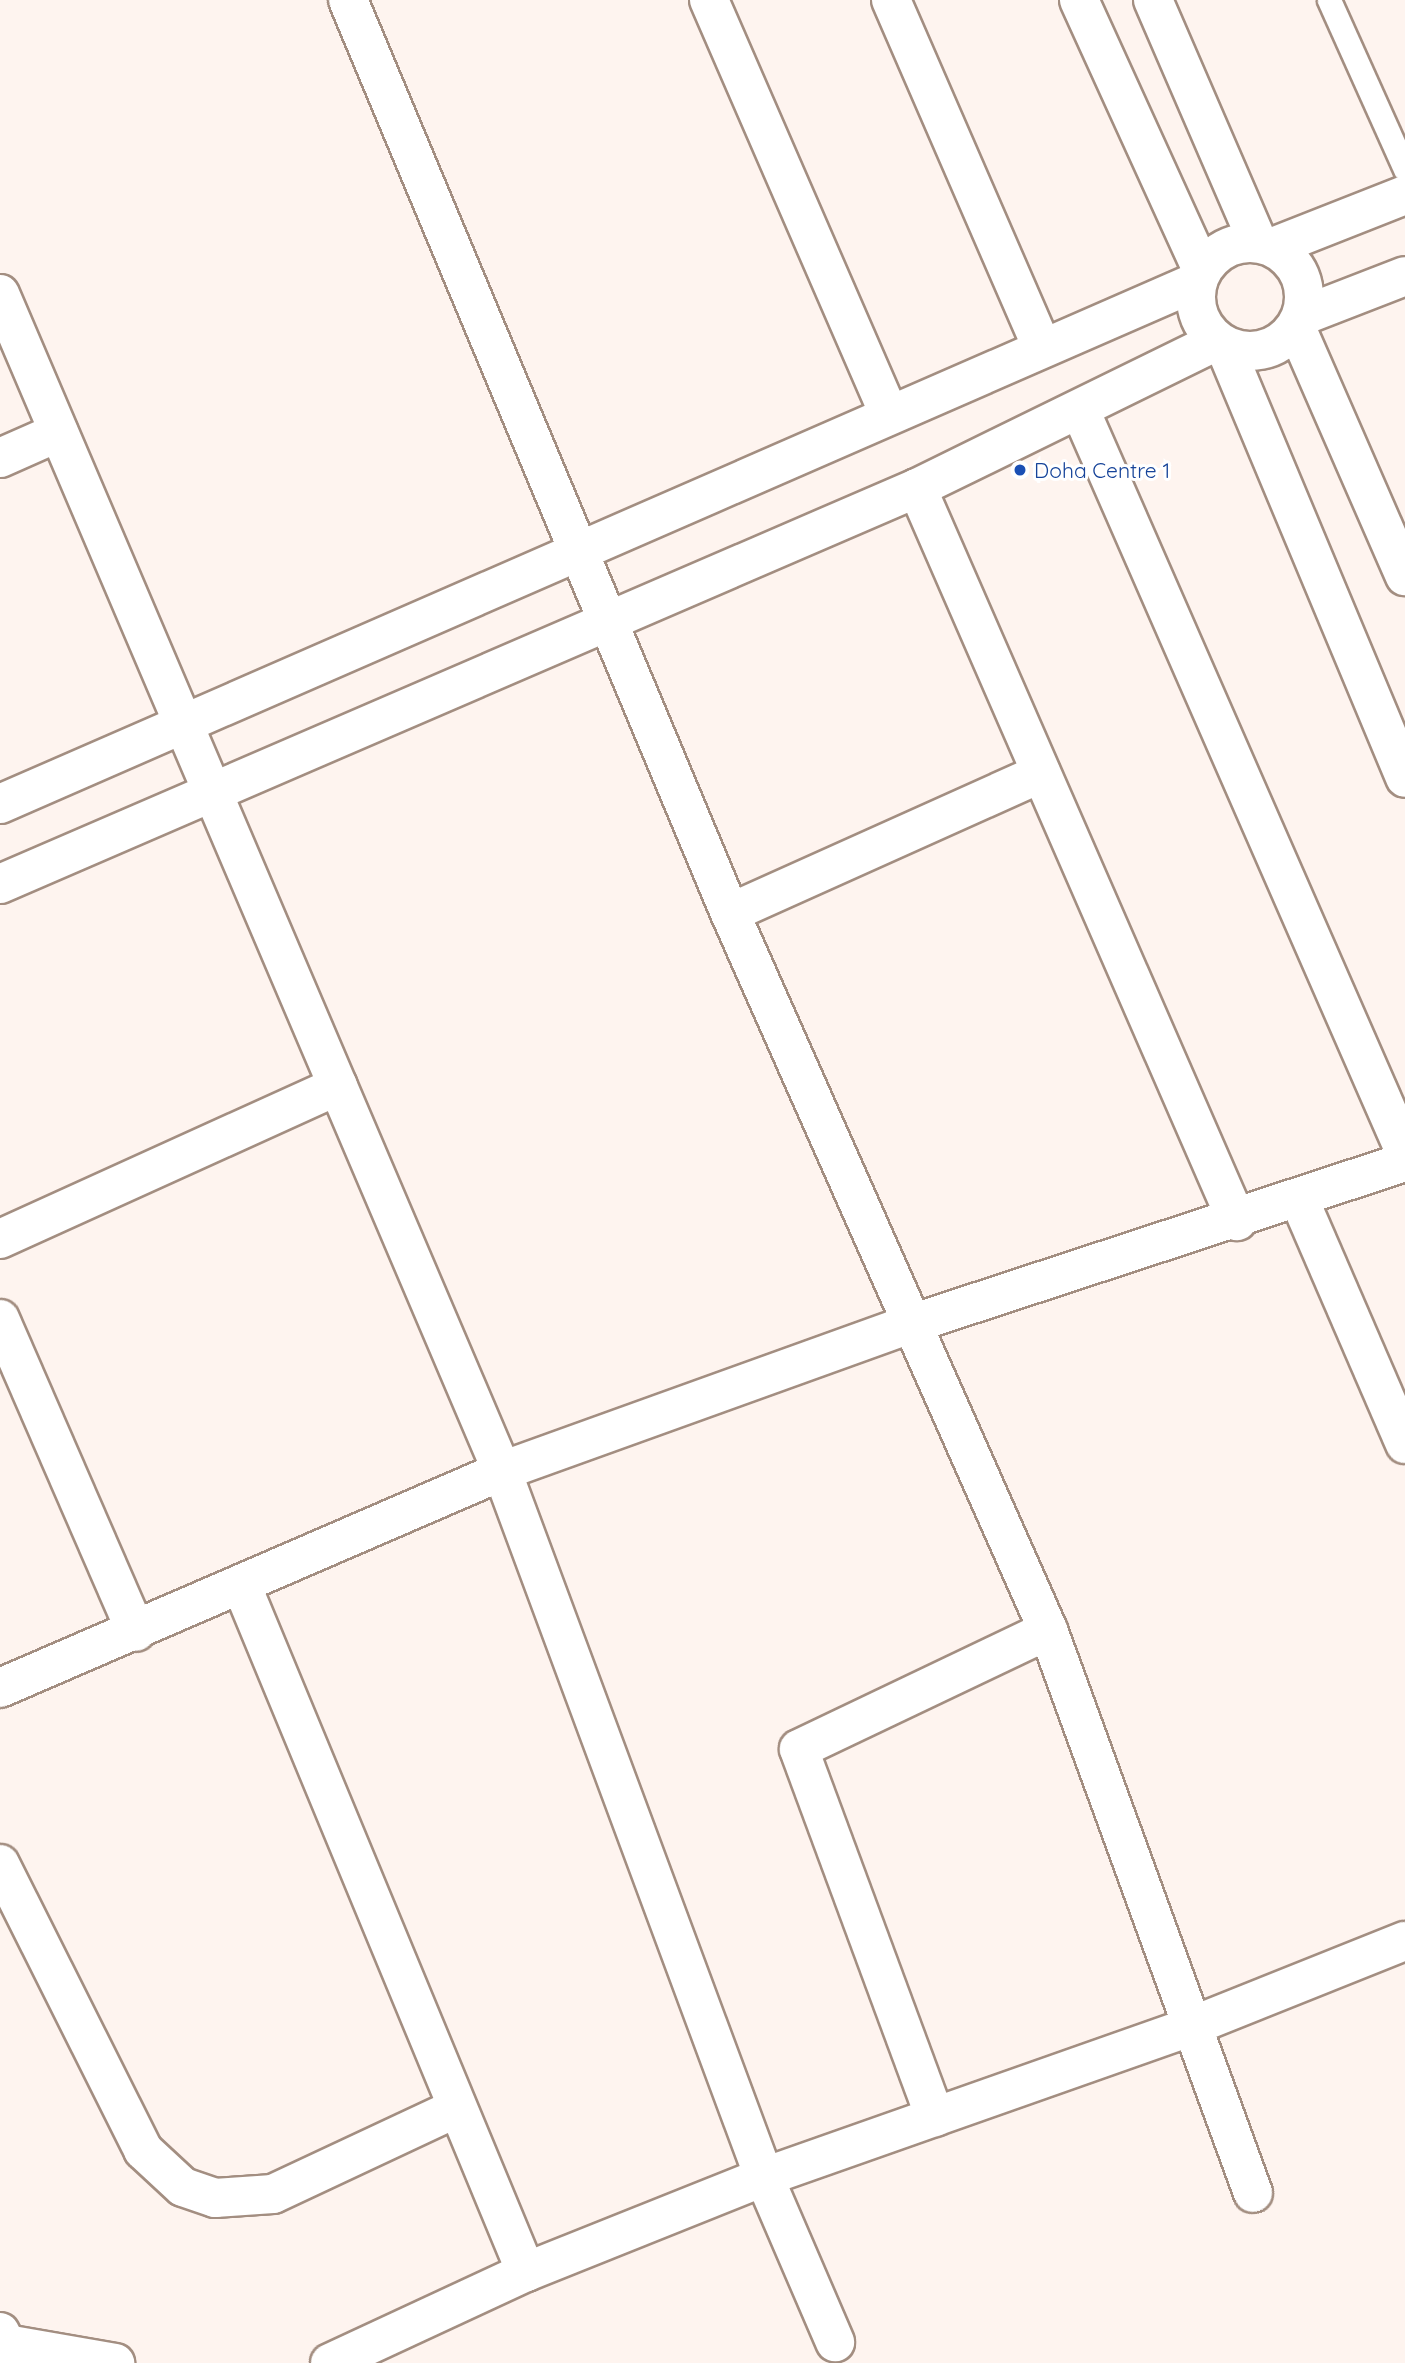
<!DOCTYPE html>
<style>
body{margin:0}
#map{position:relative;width:1405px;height:2363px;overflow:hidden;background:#fef4ef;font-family:Quicksand,sans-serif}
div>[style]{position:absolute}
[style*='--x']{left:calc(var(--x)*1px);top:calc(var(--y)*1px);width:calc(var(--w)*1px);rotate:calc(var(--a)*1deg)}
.roads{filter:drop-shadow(2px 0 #a38e81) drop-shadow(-2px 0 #a38e81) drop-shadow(0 2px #a38e81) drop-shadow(0 -2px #a38e81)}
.lane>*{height:23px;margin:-11.5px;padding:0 11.5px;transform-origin:11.5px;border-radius:11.5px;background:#fff}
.street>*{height:38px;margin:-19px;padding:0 19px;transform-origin:19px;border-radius:19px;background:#fff}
.street>.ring{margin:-19px;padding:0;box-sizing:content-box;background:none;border:38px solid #fff;border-radius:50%}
.secondary>*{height:38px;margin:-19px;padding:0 19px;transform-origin:19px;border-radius:19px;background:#fff}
.dots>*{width:19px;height:19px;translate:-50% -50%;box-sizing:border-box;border:4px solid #fff;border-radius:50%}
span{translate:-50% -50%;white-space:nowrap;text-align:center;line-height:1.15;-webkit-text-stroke:6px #fff;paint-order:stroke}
.transit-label{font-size:21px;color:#164399}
.left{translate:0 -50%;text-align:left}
</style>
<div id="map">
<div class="roads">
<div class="lane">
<div style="--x:1329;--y:0;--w:185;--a:65.8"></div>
</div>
<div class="street">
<div style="--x:348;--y:0;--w:990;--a:67.3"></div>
<div style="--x:730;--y:913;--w:784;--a:66.08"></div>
<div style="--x:1048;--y:1630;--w:599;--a:69.99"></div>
<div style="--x:709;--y:0;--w:451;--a:66.5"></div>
<div style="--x:891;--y:0;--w:379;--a:66.5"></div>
<div style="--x:1079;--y:0;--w:297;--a:65.5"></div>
<div style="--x:1153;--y:0;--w:265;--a:66.6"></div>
<div class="ring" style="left:1196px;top:243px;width:70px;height:70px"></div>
<div style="--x:1273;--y:247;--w:142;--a:-21.5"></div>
<div style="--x:0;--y:294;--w:1280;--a:66.9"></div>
<div style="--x:502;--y:1471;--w:753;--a:69.64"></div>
<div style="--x:764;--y:2177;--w:454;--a:-19.4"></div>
<div style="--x:1192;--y:2026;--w:229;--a:-21.8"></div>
<div style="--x:1302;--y:316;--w:110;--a:-21.2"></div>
<div style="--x:1296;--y:327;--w:272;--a:66.4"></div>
<div style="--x:1225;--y:347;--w:467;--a:67.3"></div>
<div style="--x:1081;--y:412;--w:808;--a:66.35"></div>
<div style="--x:0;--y:458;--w:64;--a:-23.8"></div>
<div style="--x:917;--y:488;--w:800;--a:66.42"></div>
<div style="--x:0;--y:804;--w:1307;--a:-23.58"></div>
<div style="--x:0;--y:884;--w:999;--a:-23.36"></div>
<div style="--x:917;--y:488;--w:334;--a:-26.1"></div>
<div style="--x:730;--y:913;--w:341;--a:-24.2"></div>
<div style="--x:1299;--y:1199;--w:267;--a:66.6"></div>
<div style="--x:0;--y:1239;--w:371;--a:-24.4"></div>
<div style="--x:0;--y:1319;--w:341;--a:66.5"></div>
<div style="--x:241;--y:1584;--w:745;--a:67.5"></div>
<div style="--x:0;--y:1688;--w:547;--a:-23.38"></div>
<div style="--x:502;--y:1471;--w:435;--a:-19.8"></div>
<div style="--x:911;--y:1324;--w:520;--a:-18.16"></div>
<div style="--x:0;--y:1864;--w:320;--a:63.4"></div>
<div style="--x:143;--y:2150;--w:54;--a:42.8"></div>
<div style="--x:183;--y:2187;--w:34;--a:19"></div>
<div style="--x:215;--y:2198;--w:58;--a:-3.9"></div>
<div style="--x:273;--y:2194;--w:203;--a:-25.1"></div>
<div style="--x:935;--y:2117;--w:392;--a:-110.3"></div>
<div style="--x:799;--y:1749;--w:276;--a:-25.5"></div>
<div style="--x:6;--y:2344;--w:111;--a:9.9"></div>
<div style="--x:330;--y:2363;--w:216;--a:-24.9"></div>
<div style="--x:526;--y:2272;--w:256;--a:-21.8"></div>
<div style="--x:764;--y:2177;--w:180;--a:66.7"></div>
</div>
<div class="secondary">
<div style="--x:0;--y:2332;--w:35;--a:63"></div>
</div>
</div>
<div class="dots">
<div style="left:1020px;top:470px;background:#1a4fb4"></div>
</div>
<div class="transit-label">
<span class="left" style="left:1034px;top:470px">Doha Centre 1</span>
</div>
</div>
